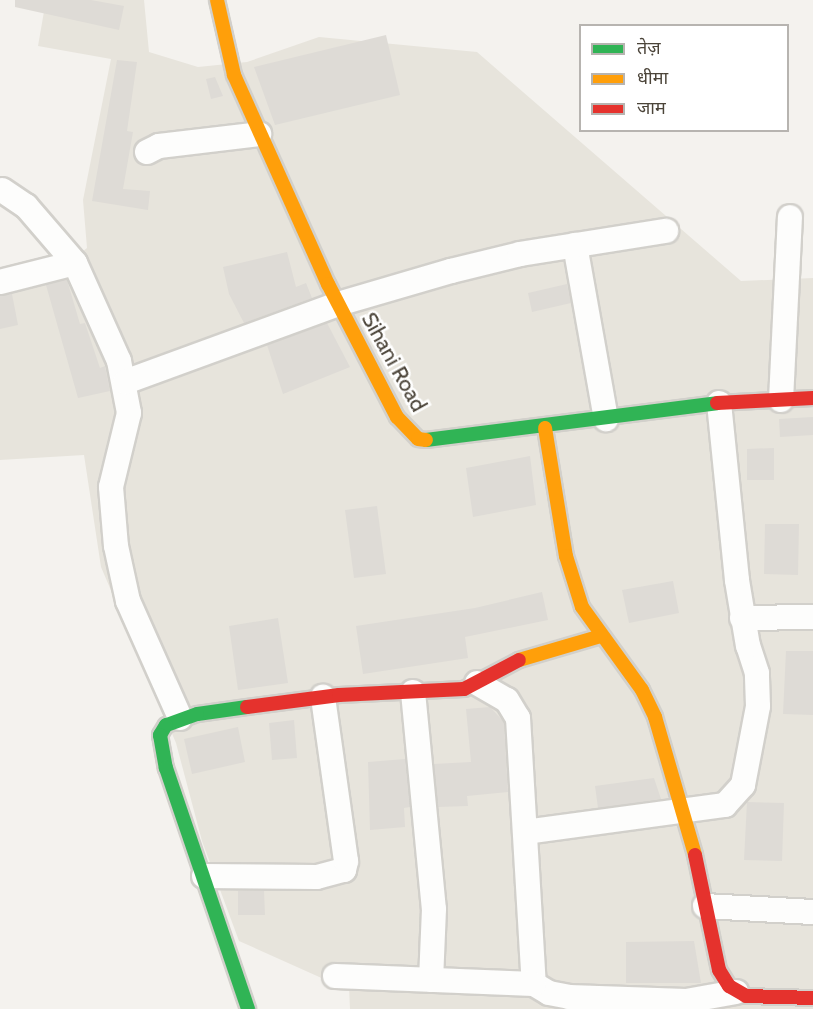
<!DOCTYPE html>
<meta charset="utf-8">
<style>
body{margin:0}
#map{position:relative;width:813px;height:1009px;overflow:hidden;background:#f4f2ee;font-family:Cabin,"Noto Sans Devanagari",sans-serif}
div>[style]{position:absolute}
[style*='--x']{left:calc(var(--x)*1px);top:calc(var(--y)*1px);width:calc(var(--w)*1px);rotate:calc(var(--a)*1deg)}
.residential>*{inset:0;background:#e7e4dc}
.building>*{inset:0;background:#dedbd6}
.roads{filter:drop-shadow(2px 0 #d2d0cb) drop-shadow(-2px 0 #d2d0cb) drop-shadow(0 2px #d2d0cb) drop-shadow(0 -2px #d2d0cb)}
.street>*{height:24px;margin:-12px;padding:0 12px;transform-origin:12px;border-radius:12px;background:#fdfdfc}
.fast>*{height:14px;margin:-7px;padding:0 7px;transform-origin:7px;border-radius:7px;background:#30b455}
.slow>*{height:14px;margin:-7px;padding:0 7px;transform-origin:7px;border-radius:7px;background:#ff9f0a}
.jam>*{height:14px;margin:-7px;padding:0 7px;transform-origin:7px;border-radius:7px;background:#e5322d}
span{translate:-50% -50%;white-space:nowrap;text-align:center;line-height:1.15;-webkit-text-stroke:5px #fff;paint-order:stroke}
.street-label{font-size:22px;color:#4b4439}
.legend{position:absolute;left:579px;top:24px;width:210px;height:108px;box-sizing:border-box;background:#fff;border:2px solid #b7b4b0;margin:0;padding:8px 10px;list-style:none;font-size:18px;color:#4b4439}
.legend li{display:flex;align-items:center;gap:12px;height:30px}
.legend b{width:30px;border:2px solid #b7b4b0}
</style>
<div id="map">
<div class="residential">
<div style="clip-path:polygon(46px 0,144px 0,149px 52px,198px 67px,247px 62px,319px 37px,477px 52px,741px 281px,813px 278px,813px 1009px,350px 1009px,349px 986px,326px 980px,239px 941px,202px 841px,176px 743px,101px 567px,84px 455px,0 460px,0 285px,61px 268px,87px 248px,83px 200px,111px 59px,38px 46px)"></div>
</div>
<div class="building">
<div style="clip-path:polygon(15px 0,91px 0,124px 6px,119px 30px,15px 7px)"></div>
<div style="clip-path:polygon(386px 35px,400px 95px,275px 125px,254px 67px)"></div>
<div style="clip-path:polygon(117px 60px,137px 62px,127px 131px,133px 132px,123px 189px,150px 191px,148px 210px,92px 201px)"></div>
<div style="clip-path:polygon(215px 77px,223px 96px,211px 99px,206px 79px)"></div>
<div style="clip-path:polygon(287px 252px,296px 287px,306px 283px,312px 298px,244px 323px,229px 294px,223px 267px)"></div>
<div style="clip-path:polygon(67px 280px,80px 324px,85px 323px,100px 368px,105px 366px,110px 391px,78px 398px,46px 285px)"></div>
<div style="clip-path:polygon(567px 284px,571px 303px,532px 312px,528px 293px)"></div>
<div style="clip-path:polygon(12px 294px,18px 325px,0 329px,0 296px)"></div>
<div style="clip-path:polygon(327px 323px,350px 367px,283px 394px,267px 345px)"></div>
<div style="clip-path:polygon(813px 417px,813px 435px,780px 437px,779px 419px)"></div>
<div style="clip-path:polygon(774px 448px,774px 480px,747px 480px,747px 449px)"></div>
<div style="clip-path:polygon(530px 456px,536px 505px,473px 517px,466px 468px)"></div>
<div style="clip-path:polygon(377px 506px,386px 574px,354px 578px,345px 510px)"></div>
<div style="clip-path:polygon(765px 524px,799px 524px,798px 575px,764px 574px)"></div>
<div style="clip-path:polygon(673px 581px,679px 613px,629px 623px,622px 590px)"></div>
<div style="clip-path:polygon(542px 592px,548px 620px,465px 637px,468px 658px,363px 674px,356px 626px,475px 608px)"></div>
<div style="clip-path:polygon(278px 618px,288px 683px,238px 690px,229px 626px)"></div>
<div style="clip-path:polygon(786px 651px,813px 651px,813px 715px,783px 714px)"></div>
<div style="clip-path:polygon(490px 707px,504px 722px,508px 792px,467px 796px,468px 806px,438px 807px,434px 764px,471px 762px,466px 709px)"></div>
<div style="clip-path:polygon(294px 720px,297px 758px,272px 760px,269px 723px)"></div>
<div style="clip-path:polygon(238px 727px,245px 762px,192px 774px,184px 739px)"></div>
<div style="clip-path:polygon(405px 759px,410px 807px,404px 808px,405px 827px,370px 830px,368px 762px)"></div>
<div style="clip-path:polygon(654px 778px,661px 799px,598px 808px,595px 786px)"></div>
<div style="clip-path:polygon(747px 802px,784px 803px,782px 861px,744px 860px)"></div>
<div style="clip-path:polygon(238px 891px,264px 891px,265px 915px,238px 915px)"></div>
<div style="clip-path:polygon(694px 941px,701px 983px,626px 983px,626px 942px)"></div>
</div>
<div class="roads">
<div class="street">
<div style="--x:147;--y:152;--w:13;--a:-27"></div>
<div style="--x:159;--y:146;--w:101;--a:-6.8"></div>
<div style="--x:2;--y:190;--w:29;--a:34"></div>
<div style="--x:26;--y:206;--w:75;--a:49.3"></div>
<div style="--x:75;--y:263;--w:107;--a:65.8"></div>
<div style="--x:119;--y:361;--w:53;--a:79.1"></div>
<div style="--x:129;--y:413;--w:76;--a:103.7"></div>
<div style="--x:111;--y:487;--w:59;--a:85.2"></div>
<div style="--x:116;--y:546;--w:56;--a:77.7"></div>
<div style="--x:128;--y:601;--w:128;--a:66"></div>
<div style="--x:575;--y:245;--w:177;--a:79.9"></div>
<div style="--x:0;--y:282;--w:77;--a:-14.2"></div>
<div style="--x:125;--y:382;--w:227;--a:-20.1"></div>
<div style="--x:338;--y:304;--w:118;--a:-16.3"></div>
<div style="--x:451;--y:271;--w:71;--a:-13.8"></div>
<div style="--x:520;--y:254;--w:148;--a:-9"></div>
<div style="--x:781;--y:400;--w:183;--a:-87.2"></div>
<div style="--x:742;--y:618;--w:71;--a:-0.8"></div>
<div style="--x:477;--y:683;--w:34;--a:30"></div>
<div style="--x:507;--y:700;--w:21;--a:59"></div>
<div style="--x:518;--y:718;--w:266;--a:86.6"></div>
<div style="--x:534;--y:984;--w:17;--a:31"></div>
<div style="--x:549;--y:993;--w:20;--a:11"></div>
<div style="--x:569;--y:997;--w:117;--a:2"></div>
<div style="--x:686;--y:1001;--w:51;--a:-10.2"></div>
<div style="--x:413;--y:692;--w:218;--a:84.5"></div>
<div style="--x:434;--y:909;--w:71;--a:92.4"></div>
<div style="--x:525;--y:832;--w:202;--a:-7.7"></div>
<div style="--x:725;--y:805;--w:27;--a:-48"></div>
<div style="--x:743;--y:785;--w:80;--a:-79.2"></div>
<div style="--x:758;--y:706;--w:33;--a:-92"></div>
<div style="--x:757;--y:673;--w:28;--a:-108"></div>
<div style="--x:748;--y:646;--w:67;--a:-99.5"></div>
<div style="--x:737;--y:580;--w:178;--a:-95.8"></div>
<div style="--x:204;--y:876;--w:113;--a:0.5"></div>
<div style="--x:317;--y:877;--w:28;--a:-15"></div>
<div style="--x:344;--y:870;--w:9;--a:-77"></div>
<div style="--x:346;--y:861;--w:166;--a:-98"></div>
<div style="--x:705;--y:906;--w:108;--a:3.2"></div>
<div style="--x:335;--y:976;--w:199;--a:2.3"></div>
</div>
<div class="fast">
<div style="--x:426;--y:440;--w:293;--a:-7.2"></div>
<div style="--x:247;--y:707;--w:50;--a:172"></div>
<div style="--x:197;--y:714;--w:33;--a:160"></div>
<div style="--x:166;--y:725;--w:12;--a:121"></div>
<div style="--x:160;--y:735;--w:34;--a:80"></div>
<div style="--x:166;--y:768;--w:255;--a:71.2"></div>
</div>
<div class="slow">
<div style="--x:217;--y:0;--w:77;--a:77.2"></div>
<div style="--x:234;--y:75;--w:229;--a:65.8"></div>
<div style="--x:328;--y:284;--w:150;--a:62.6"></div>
<div style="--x:397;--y:417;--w:30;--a:46"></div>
<div style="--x:418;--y:439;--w:8;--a:7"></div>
<div style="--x:545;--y:428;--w:130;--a:80.7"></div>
<div style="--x:566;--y:556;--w:53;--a:72.6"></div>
<div style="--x:582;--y:607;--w:102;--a:54.1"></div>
<div style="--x:642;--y:690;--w:30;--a:64"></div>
<div style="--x:655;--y:717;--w:144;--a:73.8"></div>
<div style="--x:519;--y:660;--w:85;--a:-16.3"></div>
</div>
<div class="jam">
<div style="--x:717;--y:403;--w:96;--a:-3"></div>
<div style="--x:247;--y:707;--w:93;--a:-7.4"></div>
<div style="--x:339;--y:695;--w:125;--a:-2.7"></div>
<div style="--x:464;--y:689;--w:62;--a:-27.8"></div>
<div style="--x:695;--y:855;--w:117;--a:78.2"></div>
<div style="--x:719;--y:970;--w:19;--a:58"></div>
<div style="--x:729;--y:986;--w:20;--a:30"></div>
<div style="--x:746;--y:996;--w:67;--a:1.7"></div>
</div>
</div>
<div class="street-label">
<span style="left:394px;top:362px;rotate:61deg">Sihani Road</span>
</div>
<ul class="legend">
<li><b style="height:8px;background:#30b455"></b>तेज़</li>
<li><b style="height:8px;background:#ff9f0a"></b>धीमा</li>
<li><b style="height:8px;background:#e5322d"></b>जाम</li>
</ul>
</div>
